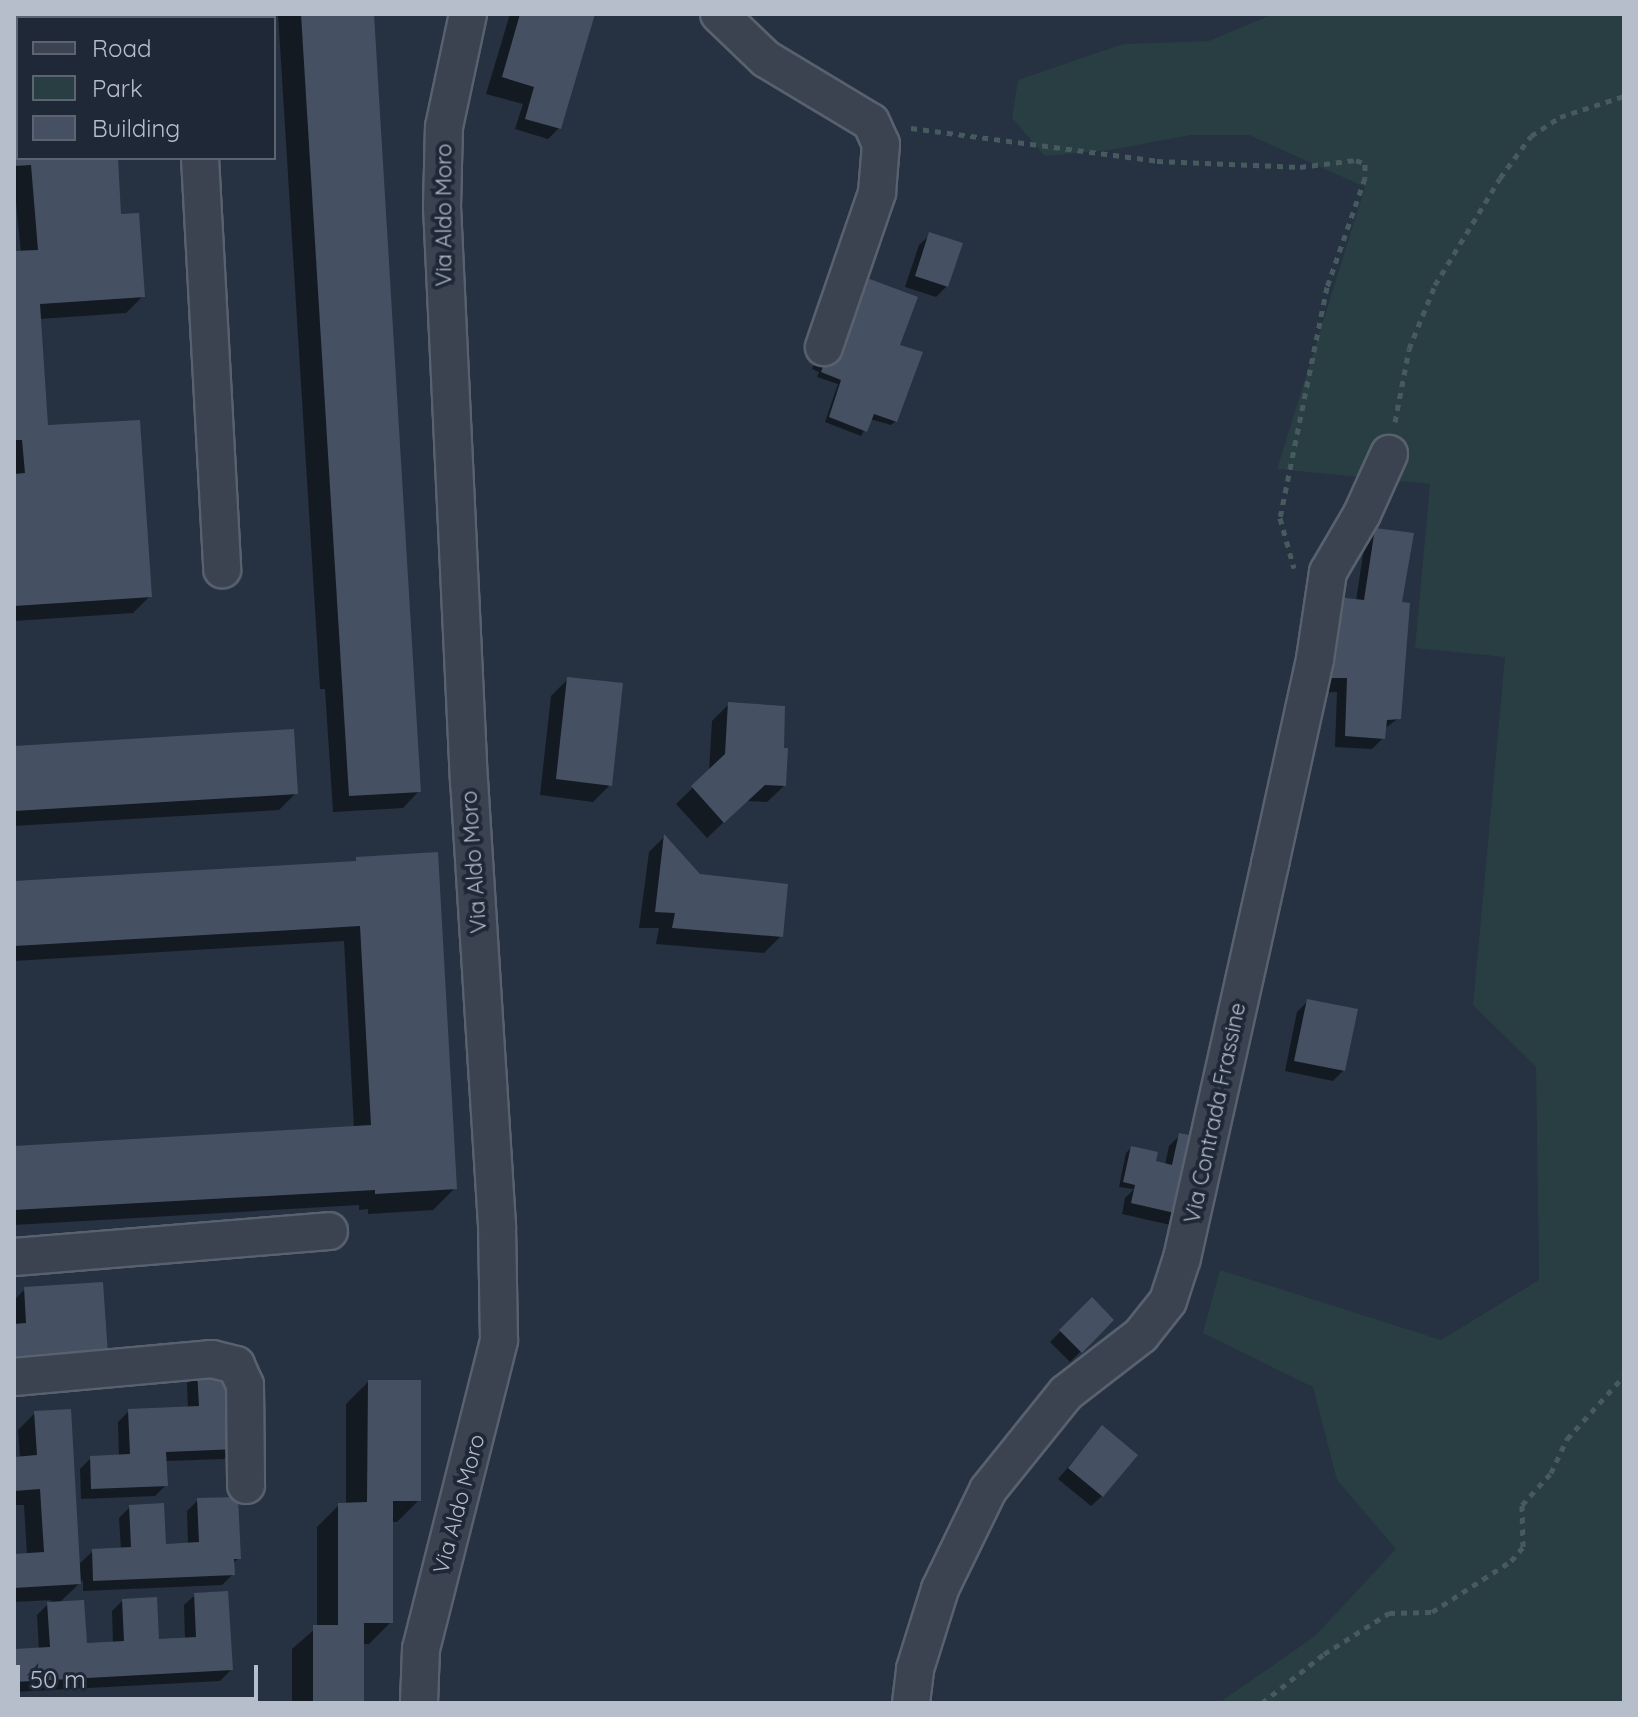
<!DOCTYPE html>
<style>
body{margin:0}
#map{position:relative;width:1638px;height:1717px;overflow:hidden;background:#263141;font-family:Quicksand,sans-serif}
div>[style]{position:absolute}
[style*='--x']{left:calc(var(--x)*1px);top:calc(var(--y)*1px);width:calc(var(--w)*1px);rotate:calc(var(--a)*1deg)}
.green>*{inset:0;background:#283e42}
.shadow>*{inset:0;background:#0007}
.building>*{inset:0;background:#455163}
.path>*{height:5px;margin-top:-2.5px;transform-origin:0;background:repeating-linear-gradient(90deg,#475b5f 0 6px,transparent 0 12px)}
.roads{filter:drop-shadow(2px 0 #58616e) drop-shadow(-2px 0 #58616e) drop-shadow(0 2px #58616e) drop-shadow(0 -2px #58616e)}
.minor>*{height:36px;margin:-18px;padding:0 18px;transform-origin:18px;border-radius:18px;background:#3b4351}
span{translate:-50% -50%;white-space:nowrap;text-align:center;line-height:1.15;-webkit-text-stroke:8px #1f2836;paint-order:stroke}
.street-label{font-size:22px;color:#b7becb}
.frame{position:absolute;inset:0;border:16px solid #b7becb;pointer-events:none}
.legend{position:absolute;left:16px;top:16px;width:260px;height:144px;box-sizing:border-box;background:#1f2836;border:2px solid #5c6472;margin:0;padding:10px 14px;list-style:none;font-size:24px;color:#b7becb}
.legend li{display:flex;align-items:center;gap:16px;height:40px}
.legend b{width:40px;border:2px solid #5c6472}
.scale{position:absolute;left:16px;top:1665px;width:242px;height:36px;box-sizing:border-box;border:4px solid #b7becb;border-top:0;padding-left:10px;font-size:24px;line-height:28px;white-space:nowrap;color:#b7becb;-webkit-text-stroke:6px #1f2836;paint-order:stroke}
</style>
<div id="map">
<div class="green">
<div style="clip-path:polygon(1273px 14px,1624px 14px,1624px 1703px,1219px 1703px,1315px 1636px,1396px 1549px,1337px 1480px,1313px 1387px,1203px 1333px,1220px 1270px,1441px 1340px,1539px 1280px,1536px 1067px,1473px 1005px,1505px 657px,1415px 648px,1430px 484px,1277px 469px,1365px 187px,1249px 135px,1191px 135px,1110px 150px,1045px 156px,1012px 118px,1018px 80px,1123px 44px,1209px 41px)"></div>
</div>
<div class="shadow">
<div style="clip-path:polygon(14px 14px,31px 14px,18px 18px,18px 26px,14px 26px)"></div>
<div style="clip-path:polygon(278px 14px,372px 14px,419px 791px,403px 808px,333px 812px,325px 689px,320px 689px)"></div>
<div style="clip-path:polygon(510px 14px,593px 14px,559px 128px,548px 139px,515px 129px,523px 104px,486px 94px)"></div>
<div style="clip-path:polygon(14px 63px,18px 63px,18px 158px,116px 158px,119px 216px,143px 296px,126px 313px,39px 319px,46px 428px,150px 596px,133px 613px,14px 621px,14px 253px,21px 253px,14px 181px)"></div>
<div style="clip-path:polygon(930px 235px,947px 286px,936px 297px,905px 287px,919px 245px)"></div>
<div style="clip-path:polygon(868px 281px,897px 346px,896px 421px,891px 425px,870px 419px,861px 436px,825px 422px,838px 384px,817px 377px,819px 372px,812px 369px,834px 312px)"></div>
<div style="clip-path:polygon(1376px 530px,1400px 601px,1399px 718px,1384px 729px,1383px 738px,1372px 749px,1335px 747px,1337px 692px,1315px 693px,1356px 601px,1365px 541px)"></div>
<div style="clip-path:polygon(568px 679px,610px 785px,593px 802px,540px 795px,551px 696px)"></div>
<div style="clip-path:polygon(728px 705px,784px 786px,767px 802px,746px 801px,707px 838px,676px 804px,709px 772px,712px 721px)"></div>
<div style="clip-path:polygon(14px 748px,296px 793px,279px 810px,14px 826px)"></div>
<div style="clip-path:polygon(664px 837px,699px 876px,781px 936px,764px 953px,656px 944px,659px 928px,639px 928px,649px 852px)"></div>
<div style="clip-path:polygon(357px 859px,455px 1188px,433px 1210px,368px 1214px,368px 1209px,359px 1210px,359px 1205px,14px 1225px,14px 1148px,354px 1128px,344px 941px,14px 961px,14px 883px,353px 863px)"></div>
<div style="clip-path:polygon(1308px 1001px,1344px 1070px,1333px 1081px,1285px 1071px,1297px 1012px)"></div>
<div style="clip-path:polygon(1180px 1135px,1175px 1226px,1122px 1214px,1125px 1198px,1134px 1189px,1119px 1187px,1126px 1153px,1131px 1148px,1151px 1169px,1165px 1165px,1169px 1146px)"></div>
<div style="clip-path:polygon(25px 1289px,95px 1365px,14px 1326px,14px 1300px)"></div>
<div style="clip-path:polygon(1092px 1300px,1112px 1320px,1070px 1362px,1050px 1342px)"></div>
<div style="clip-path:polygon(198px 1372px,235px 1448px,224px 1459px,165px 1461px,166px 1485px,155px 1496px,81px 1499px,80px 1469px,91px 1458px,119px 1457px,118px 1422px,129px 1411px,188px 1409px,187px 1383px)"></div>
<div style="clip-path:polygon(368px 1382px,419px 1500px,397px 1522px,391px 1522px,391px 1622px,369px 1644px,362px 1644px,362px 1703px,292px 1703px,292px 1649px,317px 1627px,317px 1527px,339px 1505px,346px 1504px,346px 1404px)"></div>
<div style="clip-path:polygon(35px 1413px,78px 1565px,93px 1551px,121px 1550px,119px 1518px,130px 1507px,165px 1546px,188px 1545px,187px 1511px,198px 1500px,239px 1558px,232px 1564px,233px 1574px,222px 1585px,83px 1591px,83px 1580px,59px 1603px,85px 1645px,113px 1644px,112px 1611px,122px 1601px,157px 1641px,185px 1639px,184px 1605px,195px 1595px,231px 1670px,220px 1681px,14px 1692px,14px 1651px,39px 1650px,37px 1615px,52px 1600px,14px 1602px,14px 1556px,27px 1555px,24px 1505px,14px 1505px,14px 1459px,20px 1458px,18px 1430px)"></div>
<div style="clip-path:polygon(1092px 1439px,1102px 1496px,1091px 1506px,1058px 1479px)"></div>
</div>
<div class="building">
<div style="clip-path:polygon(301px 14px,374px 14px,421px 792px,349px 796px)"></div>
<div style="clip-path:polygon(520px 14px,595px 14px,561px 129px,525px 119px,534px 87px,502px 77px)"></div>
<div style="clip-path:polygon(14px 61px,18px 61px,18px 158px,118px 158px,121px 214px,139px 213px,145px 297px,40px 304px,48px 425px,140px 420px,152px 597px,14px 606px,14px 474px,25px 473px,22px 440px,14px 440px,14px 251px,38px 250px,31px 165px,14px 166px)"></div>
<div style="clip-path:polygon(929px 232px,963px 243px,948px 287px,915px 276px)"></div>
<div style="clip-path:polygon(867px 278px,918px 297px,900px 345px,923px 352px,897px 422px,874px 414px,867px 432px,829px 417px,841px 380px,821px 372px,850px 293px,860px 297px)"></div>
<div style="clip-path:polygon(1375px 528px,1414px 533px,1402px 602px,1410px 603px,1401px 719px,1387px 720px,1385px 739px,1345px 736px,1347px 678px,1331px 678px,1336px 597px,1364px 600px)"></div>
<div style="clip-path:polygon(567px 677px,623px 683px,612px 786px,556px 779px)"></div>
<div style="clip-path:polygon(728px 702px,785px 706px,784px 748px,788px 748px,786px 786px,765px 785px,724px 823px,691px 786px,725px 754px)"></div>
<div style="clip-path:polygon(294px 729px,298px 794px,14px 811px,14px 746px)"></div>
<div style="clip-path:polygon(664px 834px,700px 874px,788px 884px,783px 937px,672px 928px,675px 913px,655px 912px)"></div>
<div style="clip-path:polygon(438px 852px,457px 1189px,375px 1194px,375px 1190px,14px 1210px,14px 1146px,371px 1125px,360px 926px,14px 946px,14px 881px,356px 861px,356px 857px)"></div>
<div style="clip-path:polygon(1307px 999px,1358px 1009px,1345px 1071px,1294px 1061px)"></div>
<div style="clip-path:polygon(1179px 1133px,1204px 1138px,1188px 1216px,1131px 1203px,1135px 1185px,1123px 1182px,1131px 1146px,1158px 1152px,1156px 1161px,1172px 1165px)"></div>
<div style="clip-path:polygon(103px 1282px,108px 1355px,14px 1361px,14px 1324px,26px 1323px,24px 1287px)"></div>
<div style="clip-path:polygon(1092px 1297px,1114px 1320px,1082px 1353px,1059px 1330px)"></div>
<div style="clip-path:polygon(233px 1369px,237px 1449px,166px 1452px,168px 1486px,91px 1489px,90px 1456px,130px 1454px,128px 1409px,199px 1406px,197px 1370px)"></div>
<div style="clip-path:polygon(368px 1380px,421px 1380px,421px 1501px,393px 1501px,393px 1623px,364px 1623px,364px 1703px,313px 1703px,313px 1625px,338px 1625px,338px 1503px,367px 1502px)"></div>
<div style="clip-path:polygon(71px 1409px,81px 1584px,14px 1588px,14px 1554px,44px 1552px,40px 1489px,14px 1491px,14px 1457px,37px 1455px,34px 1411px)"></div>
<div style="clip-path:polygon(1102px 1425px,1138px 1455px,1103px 1497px,1068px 1468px)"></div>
<div style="clip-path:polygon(238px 1497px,241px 1559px,234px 1559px,235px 1575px,93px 1581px,92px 1549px,131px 1547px,129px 1505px,164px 1503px,166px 1544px,199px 1542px,197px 1498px)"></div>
<div style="clip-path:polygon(228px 1591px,233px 1670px,14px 1682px,14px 1649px,50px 1647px,47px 1602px,84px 1600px,87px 1643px,124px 1641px,122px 1599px,157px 1597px,159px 1639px,196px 1637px,194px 1593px)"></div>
</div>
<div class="path">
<div style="--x:911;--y:128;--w:248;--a:7.6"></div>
<div style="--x:1157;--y:161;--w:143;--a:2.4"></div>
<div style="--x:1300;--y:167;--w:56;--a:-7.1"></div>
<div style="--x:1356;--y:160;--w:10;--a:24"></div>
<div style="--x:1365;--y:164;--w:14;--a:90"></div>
<div style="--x:1365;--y:178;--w:115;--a:109.2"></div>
<div style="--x:1327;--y:287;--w:236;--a:101.5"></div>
<div style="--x:1280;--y:518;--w:52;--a:74.4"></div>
<div style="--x:1395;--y:422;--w:74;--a:-79.1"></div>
<div style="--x:1409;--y:349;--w:69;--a:-67.9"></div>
<div style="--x:1435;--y:285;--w:125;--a:-58.7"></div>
<div style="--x:1500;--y:178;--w:52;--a:-53.6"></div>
<div style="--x:1531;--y:136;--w:35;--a:-33"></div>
<div style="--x:1560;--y:117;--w:67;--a:-18.2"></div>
<div style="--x:1262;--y:1703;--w:79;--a:-38.3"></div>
<div style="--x:1324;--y:1654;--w:77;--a:-32.2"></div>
<div style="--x:1389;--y:1613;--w:43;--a:-1.3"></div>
<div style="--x:1432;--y:1612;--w:94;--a:-32.8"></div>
<div style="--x:1511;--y:1561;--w:18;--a:-49"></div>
<div style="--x:1523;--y:1547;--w:42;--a:-91.4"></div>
<div style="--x:1522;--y:1505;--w:43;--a:-47.8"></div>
<div style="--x:1551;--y:1473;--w:38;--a:-65"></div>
<div style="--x:1567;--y:1439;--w:85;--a:-47.9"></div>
</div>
<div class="roads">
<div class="minor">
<div style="--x:192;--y:14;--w:4;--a:90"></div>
<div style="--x:719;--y:14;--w:65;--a:43.8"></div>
<div style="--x:766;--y:59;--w:122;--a:31"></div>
<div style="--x:871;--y:122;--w:24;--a:66"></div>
<div style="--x:881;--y:144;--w:49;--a:94.7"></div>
<div style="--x:877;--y:193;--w:163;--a:109"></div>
<div style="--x:200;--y:158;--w:412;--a:86.9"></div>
<div style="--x:14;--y:1257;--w:316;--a:-4.7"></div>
<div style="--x:14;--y:1377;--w:199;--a:-5.2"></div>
<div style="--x:212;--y:1359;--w:25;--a:14"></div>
<div style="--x:236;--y:1365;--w:22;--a:66"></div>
<div style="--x:245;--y:1385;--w:100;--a:89.4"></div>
<div style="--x:419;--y:1703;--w:54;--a:-87.9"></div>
<div style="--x:421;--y:1649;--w:319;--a:-75.8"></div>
<div style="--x:499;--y:1340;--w:115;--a:-91"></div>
<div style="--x:497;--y:1225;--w:443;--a:-93.6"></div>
<div style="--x:469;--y:783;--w:577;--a:-92.68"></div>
<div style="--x:442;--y:207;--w:80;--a:-88.6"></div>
<div style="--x:444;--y:127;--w:116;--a:-78"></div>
<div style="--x:911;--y:1703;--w:34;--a:-83"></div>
<div style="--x:915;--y:1669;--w:84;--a:-72.6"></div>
<div style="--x:940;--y:1589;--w:110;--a:-64.1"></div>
<div style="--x:988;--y:1490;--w:124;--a:-51.2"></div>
<div style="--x:1066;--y:1393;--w:95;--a:-37.7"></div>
<div style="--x:1141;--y:1335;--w:43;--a:-51.5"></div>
<div style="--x:1168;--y:1301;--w:45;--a:-72"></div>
<div style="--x:1182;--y:1258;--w:404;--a:-77.4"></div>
<div style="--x:1270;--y:864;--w:210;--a:-77.6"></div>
<div style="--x:1315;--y:659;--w:88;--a:-81.5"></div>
<div style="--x:1328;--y:572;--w:67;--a:-59.6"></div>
<div style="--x:1362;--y:514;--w:66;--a:-65.8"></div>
</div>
</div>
<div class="street-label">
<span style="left:444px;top:215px;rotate:-90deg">Via Aldo Moro</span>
<span style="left:474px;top:862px;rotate:-94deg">Via Aldo Moro</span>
<span style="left:1215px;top:1113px;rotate:-78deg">Via Contrada Frassine</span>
<span style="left:459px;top:1504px;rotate:-75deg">Via Aldo Moro</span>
</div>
<div class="frame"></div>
<ul class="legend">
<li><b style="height:10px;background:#3b4351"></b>Road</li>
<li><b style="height:22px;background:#283e42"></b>Park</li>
<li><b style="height:22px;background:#455163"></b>Building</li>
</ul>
<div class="scale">50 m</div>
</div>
